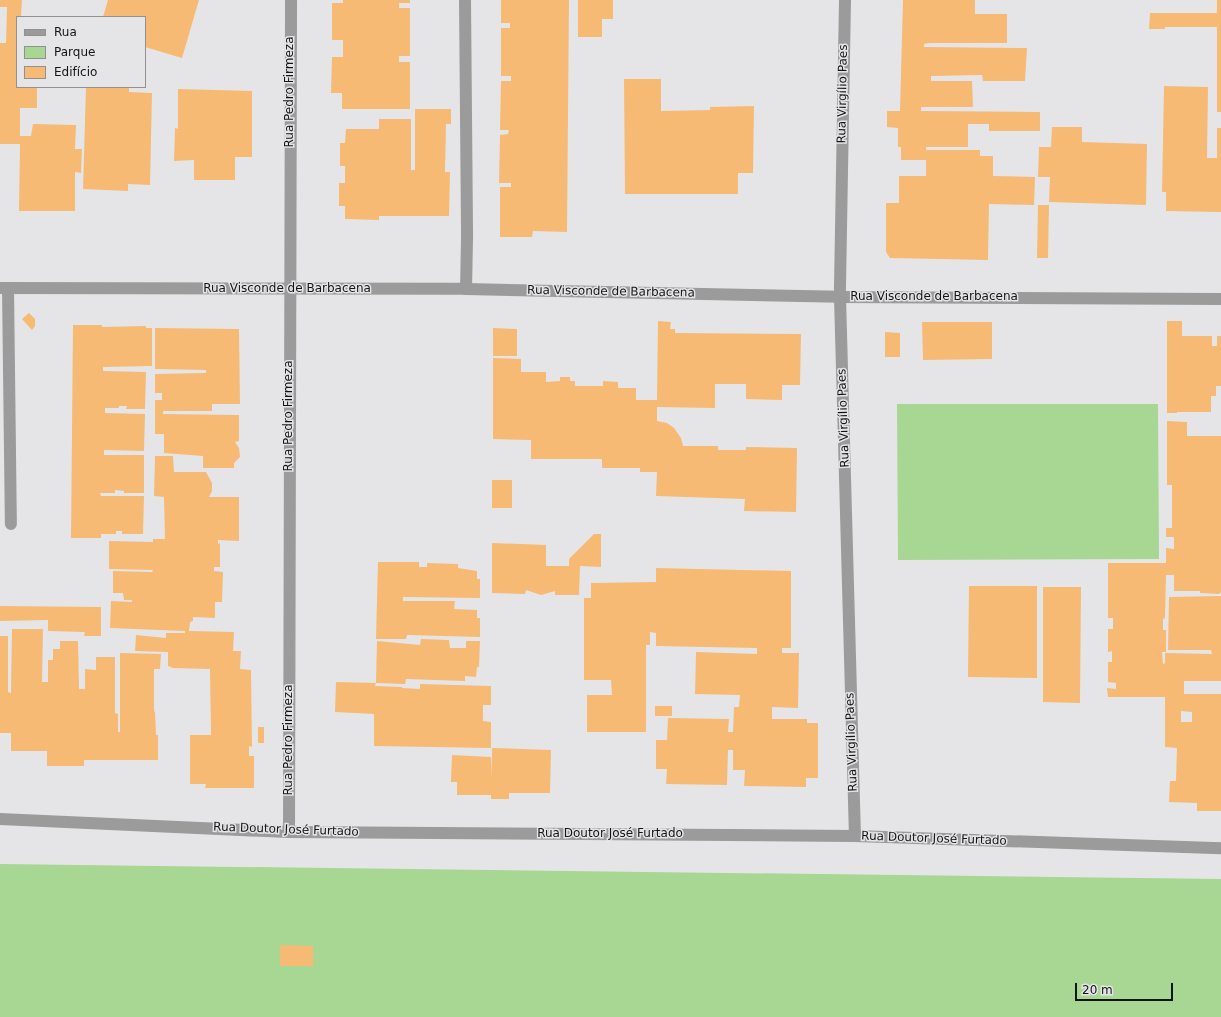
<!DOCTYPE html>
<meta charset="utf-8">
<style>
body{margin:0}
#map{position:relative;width:1221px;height:1017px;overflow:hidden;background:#e5e5e8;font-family:"DejaVu Sans",sans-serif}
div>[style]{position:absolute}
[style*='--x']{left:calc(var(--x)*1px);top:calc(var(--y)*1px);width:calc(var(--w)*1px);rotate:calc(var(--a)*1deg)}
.green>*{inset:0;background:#a7d792}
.building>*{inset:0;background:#f6ba75}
.minor>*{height:12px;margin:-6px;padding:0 6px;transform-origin:6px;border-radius:6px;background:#9c9b9b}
span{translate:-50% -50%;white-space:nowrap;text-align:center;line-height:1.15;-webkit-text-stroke:3px #e5e5e8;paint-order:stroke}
.street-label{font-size:12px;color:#131414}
.legend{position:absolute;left:16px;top:16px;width:130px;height:72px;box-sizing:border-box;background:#e5e5e8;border:1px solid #919193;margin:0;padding:5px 7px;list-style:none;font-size:12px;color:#131414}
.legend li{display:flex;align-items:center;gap:8px;height:20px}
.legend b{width:20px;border:1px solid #919193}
.scale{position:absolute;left:1075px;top:983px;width:98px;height:18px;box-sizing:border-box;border:2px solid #131414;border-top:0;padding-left:5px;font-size:12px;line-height:14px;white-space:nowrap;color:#131414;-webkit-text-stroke:3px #e5e5e8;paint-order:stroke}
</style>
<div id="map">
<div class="green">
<div style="clip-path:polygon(897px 404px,1158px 404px,1159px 559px,898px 560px)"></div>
<div style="clip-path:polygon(0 864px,1221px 879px,1221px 1017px,0 1017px)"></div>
</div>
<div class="building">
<div style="clip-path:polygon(0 0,22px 0,21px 17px,17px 17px,17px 87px,37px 87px,37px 108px,20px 108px,20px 136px,31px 136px,33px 124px,76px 125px,75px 149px,82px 149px,81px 173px,75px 172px,75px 211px,19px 211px,20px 144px,0 144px,0 43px,6px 43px,7px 7px,0 7px)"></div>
<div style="clip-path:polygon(108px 0,199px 0,182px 58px,145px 47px,145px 17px,103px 17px)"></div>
<div style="clip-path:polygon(343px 0,410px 0,410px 3px,399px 3px,399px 8px,410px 8px,410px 56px,399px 56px,399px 62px,410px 62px,410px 109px,342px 109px,342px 93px,331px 93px,332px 57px,343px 57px,343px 40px,332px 40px,332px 3px,343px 3px)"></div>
<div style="clip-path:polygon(501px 0,569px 0,567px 232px,533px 231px,532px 237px,500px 237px,500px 187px,511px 187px,511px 183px,499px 183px,500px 135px,508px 134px,509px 130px,500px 130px,501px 81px,511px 81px,511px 76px,501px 76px,501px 28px,510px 28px,510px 23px,501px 23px)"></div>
<div style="clip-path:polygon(578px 0,613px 0,613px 19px,602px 19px,602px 37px,578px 37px)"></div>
<div style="clip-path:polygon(903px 0,975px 0,975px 14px,1007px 14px,1007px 43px,930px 43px,924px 44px,924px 47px,1027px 48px,1025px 81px,983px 81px,982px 75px,931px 76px,931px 81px,972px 81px,973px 107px,921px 107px,921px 111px,1040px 112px,1040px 131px,989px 131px,989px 124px,968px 124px,968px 147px,926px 147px,926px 150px,980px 150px,980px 156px,993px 156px,993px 176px,1035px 177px,1034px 205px,989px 204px,988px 260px,890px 258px,886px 252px,886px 203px,899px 203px,899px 176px,926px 176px,926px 160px,901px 160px,901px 147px,898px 147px,898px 128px,887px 127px,887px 111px,900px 111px)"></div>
<div style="clip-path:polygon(1217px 0,1221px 0,1221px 112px,1217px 112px,1217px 27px,1165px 27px,1165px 29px,1149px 29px,1150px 13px,1217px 13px)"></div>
<div style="clip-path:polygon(624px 79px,661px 79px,661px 111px,710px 110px,710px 107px,754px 106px,753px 173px,738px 173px,738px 194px,625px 194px)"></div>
<div style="clip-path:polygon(1164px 86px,1208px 87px,1207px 158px,1217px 158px,1217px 128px,1221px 128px,1221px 212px,1166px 211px,1166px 192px,1162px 192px)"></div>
<div style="clip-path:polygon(86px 87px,129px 87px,129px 92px,152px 93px,150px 185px,128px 184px,128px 191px,83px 189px)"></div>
<div style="clip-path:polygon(178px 89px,252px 91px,252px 157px,235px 157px,235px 180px,194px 180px,194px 160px,174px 161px,175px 128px,178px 129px)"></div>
<div style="clip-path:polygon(415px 109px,451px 109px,451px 124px,446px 124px,445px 172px,450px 172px,449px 216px,379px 216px,379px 220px,345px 219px,345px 206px,339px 206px,339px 183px,345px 183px,345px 166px,340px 166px,340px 143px,345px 143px,346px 129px,379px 129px,379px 119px,411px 119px,411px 170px,415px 170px)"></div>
<div style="clip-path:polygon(1052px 127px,1082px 127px,1082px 142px,1147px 144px,1146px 205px,1049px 202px,1050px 177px,1038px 177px,1039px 147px,1051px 147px)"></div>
<div style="clip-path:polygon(1038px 205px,1049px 205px,1048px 258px,1037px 258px)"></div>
<div style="clip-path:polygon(29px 313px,35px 319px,35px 326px,32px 330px,22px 319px)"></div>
<div style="clip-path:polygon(658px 321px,671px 322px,670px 329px,675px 329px,675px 333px,801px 334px,800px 385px,782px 385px,782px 400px,746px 399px,746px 384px,715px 384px,715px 408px,657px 407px,657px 421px,667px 423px,674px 428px,681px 438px,683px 446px,718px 446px,718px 450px,746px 450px,746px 447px,797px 448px,796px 512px,744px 511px,745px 499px,656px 496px,657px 472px,640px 472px,640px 468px,602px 468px,602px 459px,531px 459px,531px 440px,493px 439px,493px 358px,521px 359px,521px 372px,546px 372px,546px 382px,560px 381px,560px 377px,570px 377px,570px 381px,575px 381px,575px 386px,603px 386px,603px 381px,618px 382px,618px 388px,636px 388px,636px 400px,657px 400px)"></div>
<div style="clip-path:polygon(1167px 321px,1182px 321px,1182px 336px,1212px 336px,1212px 346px,1217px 346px,1217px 336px,1221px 336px,1221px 386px,1216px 386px,1216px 396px,1211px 396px,1211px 412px,1177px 412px,1177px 413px,1167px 413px)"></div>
<div style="clip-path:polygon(922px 322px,992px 322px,992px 359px,923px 360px)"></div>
<div style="clip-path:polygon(73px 325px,102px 325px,102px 327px,146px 326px,146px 328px,152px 328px,152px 366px,103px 367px,103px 371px,146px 372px,145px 409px,126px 409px,127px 406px,119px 406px,119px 408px,105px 408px,105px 413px,145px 414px,144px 451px,104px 450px,104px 455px,144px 455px,144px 493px,124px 493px,124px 491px,115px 490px,115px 493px,100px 493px,101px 496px,144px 496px,143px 534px,122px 534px,122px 531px,116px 531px,116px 534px,101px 534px,101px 538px,71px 538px)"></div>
<div style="clip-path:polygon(155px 328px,239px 329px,240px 404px,212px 404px,212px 411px,163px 411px,163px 414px,239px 415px,239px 441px,235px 442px,239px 448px,240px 457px,234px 463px,234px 468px,203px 468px,203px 456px,164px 453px,164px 434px,155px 434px,155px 400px,162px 400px,162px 393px,155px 393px,155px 374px,206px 373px,206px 370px,155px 369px)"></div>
<div style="clip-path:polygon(493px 328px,517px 329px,517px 356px,493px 356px)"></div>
<div style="clip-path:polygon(885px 332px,900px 333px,900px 357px,885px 357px)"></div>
<div style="clip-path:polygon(evenodd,1167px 421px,1187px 422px,1187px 436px,1221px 436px,1221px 592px,1219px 594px,1200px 593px,1200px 591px,1174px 591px,1174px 575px,1166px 575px,1165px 618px,1163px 619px,1163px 630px,1166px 630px,1166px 652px,1162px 652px,1163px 664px,1165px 663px,1165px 653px,1212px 654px,1211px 650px,1168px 650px,1169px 597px,1221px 596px,1221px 681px,1184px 681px,1184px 694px,1221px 694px,1221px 811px,1197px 811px,1197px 803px,1169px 802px,1170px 781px,1176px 781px,1177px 748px,1165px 747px,1165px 697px,1108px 697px,1107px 688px,1116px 689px,1116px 683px,1108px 682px,1108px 662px,1112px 662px,1112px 651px,1108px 652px,1108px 629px,1113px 629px,1113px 618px,1108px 618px,1108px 563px,1166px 563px,1166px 548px,1174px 549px,1174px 537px,1166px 537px,1166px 528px,1172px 528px,1172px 485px,1167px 485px,1167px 421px,1181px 711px,1192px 712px,1192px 722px,1181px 722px,1181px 711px)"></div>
<div style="clip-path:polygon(155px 456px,173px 456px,174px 472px,206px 472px,212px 483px,212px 491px,209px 497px,239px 497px,239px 541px,218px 540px,218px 544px,220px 543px,220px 567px,214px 567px,214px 571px,223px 572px,222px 602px,215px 602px,215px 618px,193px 617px,193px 621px,190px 622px,189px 631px,234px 632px,233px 651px,241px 651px,240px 669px,251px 670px,252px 747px,249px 746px,249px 756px,254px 756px,254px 788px,205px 788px,206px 784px,190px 784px,190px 735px,211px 735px,210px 669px,172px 668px,171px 667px,168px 666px,168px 652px,135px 651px,136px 635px,166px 638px,166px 633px,185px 633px,185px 631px,110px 628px,111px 601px,132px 602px,132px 600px,124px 600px,123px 593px,113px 593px,113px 571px,152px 572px,153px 570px,109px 569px,109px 541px,153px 542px,153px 539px,165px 539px,164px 497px,154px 496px)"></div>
<div style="clip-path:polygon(492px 480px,512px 480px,512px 508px,492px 508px)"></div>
<div style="clip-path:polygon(594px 534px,601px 534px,601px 567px,580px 566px,579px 595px,555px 595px,555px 591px,541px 595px,526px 590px,525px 594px,492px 593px,492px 543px,546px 545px,546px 566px,569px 566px,569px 559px)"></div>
<div style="clip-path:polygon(378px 562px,419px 562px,419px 567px,427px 567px,427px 563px,458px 564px,458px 568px,477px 571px,477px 579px,480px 579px,480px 598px,403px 597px,403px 601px,455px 601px,454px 609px,477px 610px,477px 618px,480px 618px,480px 637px,407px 635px,406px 639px,376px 639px)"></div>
<div style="clip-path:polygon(656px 568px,791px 571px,791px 648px,782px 648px,782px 653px,799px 653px,798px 708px,772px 707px,772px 719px,807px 719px,807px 723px,818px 723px,818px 778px,806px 778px,806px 787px,744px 786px,745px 770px,733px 770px,733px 750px,728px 750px,727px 785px,666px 784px,667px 769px,656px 769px,656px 740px,667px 740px,668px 718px,729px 719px,728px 732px,733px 732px,734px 707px,739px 707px,740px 695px,695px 694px,696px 652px,757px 654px,757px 648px,656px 646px,656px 633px,650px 632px,650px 645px,646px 645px,646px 732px,587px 732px,587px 695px,612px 695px,611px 680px,584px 680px,584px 598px,591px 598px,591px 583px,656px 582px)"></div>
<div style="clip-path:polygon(969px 586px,1037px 586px,1037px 678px,968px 677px)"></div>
<div style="clip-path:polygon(1043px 587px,1081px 587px,1080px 703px,1043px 702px)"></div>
<div style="clip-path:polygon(0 606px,101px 607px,101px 636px,84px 636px,85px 632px,48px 631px,48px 620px,0 621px)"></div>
<div style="clip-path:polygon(12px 629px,43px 629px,42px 682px,48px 682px,48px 660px,53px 660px,53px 649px,60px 649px,60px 641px,78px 641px,79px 689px,85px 689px,85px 669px,96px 670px,96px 657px,115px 657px,115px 713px,118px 714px,118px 732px,120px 732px,120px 653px,161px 654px,160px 669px,154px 669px,154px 712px,155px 711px,156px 735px,158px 735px,158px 760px,84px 760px,84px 766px,47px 766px,47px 751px,11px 751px,11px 733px,0 733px,0 636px,8px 636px,8px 692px,11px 693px)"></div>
<div style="clip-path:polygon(421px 639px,449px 640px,450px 648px,466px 648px,466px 641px,480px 641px,479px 667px,477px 667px,476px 677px,465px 676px,465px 681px,406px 679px,405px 684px,376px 683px,377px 641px,420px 645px)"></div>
<div style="clip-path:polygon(336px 682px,376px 683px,375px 686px,402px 687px,402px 688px,420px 689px,420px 684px,491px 686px,491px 705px,483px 705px,483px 721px,491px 722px,491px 748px,374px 746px,374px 714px,335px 712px)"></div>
<div style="clip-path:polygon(655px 706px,672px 706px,672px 716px,655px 716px)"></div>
<div style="clip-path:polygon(258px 727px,264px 727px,264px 743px,258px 743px)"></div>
<div style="clip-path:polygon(492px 748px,551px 750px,550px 793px,509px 793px,509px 799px,491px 799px,491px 795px,457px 795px,457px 782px,451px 782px,452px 755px,491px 757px,492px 777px)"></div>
<div style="clip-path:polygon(280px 945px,313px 946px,313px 966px,280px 966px)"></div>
</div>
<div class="minor">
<div style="--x:465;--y:0;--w:239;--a:89.5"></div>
<div style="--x:467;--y:239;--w:50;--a:91.1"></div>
<div style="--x:845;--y:0;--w:297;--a:91"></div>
<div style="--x:840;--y:297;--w:539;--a:88.41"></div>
<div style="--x:0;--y:288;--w:466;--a:0.1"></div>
<div style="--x:466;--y:289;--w:374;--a:1.2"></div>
<div style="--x:840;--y:297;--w:381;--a:0.3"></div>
<div style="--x:8;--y:288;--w:236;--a:89.3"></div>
<div style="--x:0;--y:819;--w:289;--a:2.6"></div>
<div style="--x:289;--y:832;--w:566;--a:0.4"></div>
<div style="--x:855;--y:836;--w:366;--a:1.9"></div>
<div style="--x:289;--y:832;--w:832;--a:-89.86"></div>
</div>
<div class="street-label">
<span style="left:290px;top:92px;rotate:-90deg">Rua Pedro Firmeza</span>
<span style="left:843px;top:94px;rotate:-89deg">Rua Virgílio Paes</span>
<span style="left:287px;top:289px">Rua Visconde de Barbacena</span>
<span style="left:611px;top:292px;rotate:1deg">Rua Visconde de Barbacena</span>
<span style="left:934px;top:297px">Rua Visconde de Barbacena</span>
<span style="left:289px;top:416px;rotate:-90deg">Rua Pedro Firmeza</span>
<span style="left:844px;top:418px;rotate:-92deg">Rua Virgílio Paes</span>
<span style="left:289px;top:740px;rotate:-90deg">Rua Pedro Firmeza</span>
<span style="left:852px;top:742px;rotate:-92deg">Rua Virgílio Paes</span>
<span style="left:286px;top:830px;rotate:2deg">Rua Doutor José Furtado</span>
<span style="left:610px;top:834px">Rua Doutor José Furtado</span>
<span style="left:934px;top:839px;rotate:2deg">Rua Doutor José Furtado</span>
</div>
<ul class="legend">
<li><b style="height:5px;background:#9c9b9b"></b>Rua</li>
<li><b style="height:11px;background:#a7d792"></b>Parque</li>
<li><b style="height:11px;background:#f6ba75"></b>Edifício</li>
</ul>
<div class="scale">20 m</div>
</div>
